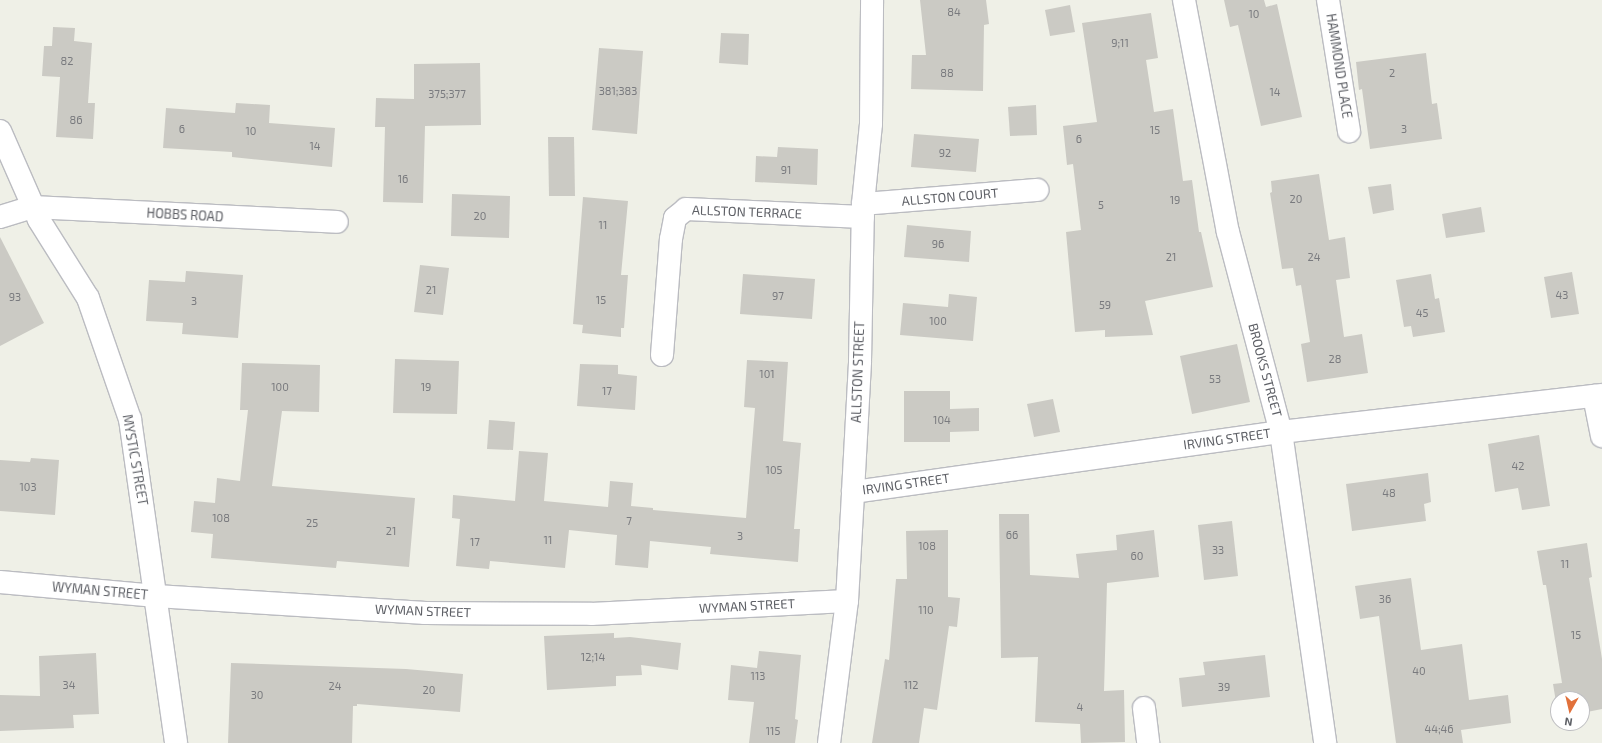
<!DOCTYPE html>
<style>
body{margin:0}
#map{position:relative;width:1602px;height:743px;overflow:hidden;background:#eff0e7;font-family:"Exo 2",sans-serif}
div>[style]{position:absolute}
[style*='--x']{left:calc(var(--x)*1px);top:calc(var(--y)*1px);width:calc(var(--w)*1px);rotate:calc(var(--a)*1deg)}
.building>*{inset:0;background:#cbcac4}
.roads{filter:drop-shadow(1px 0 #bbbcc1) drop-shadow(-1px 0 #bbbcc1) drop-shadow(0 1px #bbbcc1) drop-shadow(0 -1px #bbbcc1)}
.minor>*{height:22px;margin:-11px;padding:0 11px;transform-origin:11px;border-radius:11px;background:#fff}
span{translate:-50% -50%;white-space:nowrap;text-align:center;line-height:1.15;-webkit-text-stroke:4px #fff;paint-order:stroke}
.number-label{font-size:11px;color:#797a7e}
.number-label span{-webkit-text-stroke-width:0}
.street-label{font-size:13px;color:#5e6066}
.north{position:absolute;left:1550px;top:691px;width:40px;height:40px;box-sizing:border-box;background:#fff;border:1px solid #bfbfc2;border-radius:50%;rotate:188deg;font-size:11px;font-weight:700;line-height:16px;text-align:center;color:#5e6066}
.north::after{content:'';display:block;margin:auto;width:14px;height:18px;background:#e1713b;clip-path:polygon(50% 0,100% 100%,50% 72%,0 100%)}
</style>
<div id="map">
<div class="building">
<div style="clip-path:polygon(920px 0,986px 0,989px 24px,984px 25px,983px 91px,911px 89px,912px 55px,926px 55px)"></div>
<div style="clip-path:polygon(1224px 0,1264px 0,1266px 7px,1277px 4px,1302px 117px,1261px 126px,1238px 25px,1230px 27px)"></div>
<div style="clip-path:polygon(1070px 5px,1075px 32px,1050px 36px,1045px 10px)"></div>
<div style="clip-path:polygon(1151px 13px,1158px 58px,1146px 60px,1154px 112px,1173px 109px,1183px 181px,1192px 180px,1199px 232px,1201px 232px,1213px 287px,1145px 301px,1153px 335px,1105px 337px,1105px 330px,1075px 332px,1066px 232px,1081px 230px,1073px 164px,1067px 165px,1063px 126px,1097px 122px,1082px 23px)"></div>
<div style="clip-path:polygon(53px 27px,75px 28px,74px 41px,92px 43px,88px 103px,95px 103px,93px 139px,56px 137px,60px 77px,42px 76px,44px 46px,52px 46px)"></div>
<div style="clip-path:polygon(721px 33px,749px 34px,748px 65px,719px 63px)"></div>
<div style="clip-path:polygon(599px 48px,643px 51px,637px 134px,592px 130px)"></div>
<div style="clip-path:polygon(1426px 53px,1432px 104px,1437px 103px,1442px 139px,1370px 149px,1362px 89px,1359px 90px,1356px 62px)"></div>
<div style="clip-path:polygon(480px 63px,481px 125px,425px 126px,423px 203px,383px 202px,385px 127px,375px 127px,376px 98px,414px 99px,414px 64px)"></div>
<div style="clip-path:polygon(236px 103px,270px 105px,269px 123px,335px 128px,332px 167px,232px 157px,232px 152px,163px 148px,166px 108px,235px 113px)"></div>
<div style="clip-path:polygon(1036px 105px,1037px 135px,1010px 136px,1008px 107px)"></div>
<div style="clip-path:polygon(914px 134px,979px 139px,976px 172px,911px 167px)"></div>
<div style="clip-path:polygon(548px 137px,574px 137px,575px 196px,549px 196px)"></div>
<div style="clip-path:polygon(778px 147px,818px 149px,817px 185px,755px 182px,756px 156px,777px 157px)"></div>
<div style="clip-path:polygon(1319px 174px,1329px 240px,1345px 237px,1350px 278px,1336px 280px,1344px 337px,1362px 334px,1368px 373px,1307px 382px,1301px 344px,1310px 342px,1301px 285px,1296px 286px,1293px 268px,1282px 269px,1270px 193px,1272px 192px,1271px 181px)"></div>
<div style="clip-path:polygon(1391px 184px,1394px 210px,1373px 214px,1368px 187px)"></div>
<div style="clip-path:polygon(452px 194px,510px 196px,509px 238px,451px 236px)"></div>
<div style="clip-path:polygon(583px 197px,628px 201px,621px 275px,628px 275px,624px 328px,621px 328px,621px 337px,582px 333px,583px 325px,573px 324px)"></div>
<div style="clip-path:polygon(1481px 207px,1485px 232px,1446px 238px,1442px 214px)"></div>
<div style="clip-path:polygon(907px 225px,971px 231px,969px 262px,904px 257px)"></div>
<div style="clip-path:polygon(0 237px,44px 323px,0 346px)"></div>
<div style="clip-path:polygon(420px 265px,449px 268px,443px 315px,414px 312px)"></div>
<div style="clip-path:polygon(186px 271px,243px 275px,238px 338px,182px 334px,183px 323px,146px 321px,149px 280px,185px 282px)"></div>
<div style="clip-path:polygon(1572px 272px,1579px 314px,1551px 318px,1544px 277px)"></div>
<div style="clip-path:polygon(743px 274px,815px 279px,812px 319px,740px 314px)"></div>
<div style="clip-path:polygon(1431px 274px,1435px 299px,1439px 298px,1445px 332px,1413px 337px,1411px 326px,1404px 327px,1396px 280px)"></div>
<div style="clip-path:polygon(949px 294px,977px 297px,973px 341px,900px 335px,903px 303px,948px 307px)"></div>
<div style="clip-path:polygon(1237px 344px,1250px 402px,1192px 414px,1180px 356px)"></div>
<div style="clip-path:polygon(395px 359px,459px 361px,457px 414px,393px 413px)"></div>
<div style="clip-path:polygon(747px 360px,788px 362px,783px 441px,801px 443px,794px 529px,800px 529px,798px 562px,710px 554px,711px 547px,650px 541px,648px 568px,615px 565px,617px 535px,569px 530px,565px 568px,490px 561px,489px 569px,456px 566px,460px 519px,452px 518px,453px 495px,515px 501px,519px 451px,548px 453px,544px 501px,608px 507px,610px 481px,633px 483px,631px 506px,653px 508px,653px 510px,746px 518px,755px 408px,744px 407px)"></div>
<div style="clip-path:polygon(242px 363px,320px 365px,319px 412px,282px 411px,272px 486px,415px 498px,409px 567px,337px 561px,336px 568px,211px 558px,213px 534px,191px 532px,194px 501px,215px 503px,217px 478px,240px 481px,248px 410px,240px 410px)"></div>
<div style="clip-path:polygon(580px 364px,618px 365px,618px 374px,637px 376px,635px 410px,577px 406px)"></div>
<div style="clip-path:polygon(904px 391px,950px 391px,950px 409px,979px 408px,979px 431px,950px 432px,950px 442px,904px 442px)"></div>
<div style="clip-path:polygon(1053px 399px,1060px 432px,1034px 437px,1027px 404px)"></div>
<div style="clip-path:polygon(489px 420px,515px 422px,513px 450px,487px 449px)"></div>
<div style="clip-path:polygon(1539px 435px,1550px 506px,1522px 510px,1518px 488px,1495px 492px,1488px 444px)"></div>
<div style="clip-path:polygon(31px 458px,59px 460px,55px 515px,0 511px,0 460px,30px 462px)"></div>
<div style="clip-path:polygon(1428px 473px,1431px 502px,1424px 504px,1426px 521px,1352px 531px,1346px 484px)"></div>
<div style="clip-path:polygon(999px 514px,1029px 514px,1030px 575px,1079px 578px,1076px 554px,1117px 550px,1116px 535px,1154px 530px,1159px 577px,1107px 583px,1104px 691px,1124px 690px,1125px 742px,1081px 743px,1080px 724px,1035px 722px,1038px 657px,1001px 658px)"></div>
<div style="clip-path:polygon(1232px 521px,1238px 576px,1204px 580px,1198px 525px)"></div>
<div style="clip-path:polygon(948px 530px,948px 597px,960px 598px,957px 627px,949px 626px,937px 710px,924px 708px,919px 743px,872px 743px,885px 659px,889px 660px,896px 579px,907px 579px,906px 531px)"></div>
<div style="clip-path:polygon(1587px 543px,1592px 577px,1589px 578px,1602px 659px,1602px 709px,1582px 713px,1582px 699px,1558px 699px,1558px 714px,1553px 684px,1562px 683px,1546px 585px,1543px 585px,1537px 551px)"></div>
<div style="clip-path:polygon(1411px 578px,1421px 650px,1462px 644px,1469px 700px,1508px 695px,1511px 723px,1461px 730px,1463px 743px,1396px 743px,1379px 616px,1360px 619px,1355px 586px)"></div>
<div style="clip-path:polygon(614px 633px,614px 638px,630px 637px,681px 643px,678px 670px,641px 665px,642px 675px,616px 676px,616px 686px,547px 690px,544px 636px)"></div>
<div style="clip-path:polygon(759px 651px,801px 655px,795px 719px,798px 720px,795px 743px,749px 743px,754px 702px,728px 700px,731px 665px,757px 668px)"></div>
<div style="clip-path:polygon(96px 653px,99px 714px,73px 715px,74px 728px,0 731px,0 695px,40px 696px,39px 656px)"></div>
<div style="clip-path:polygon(1265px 655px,1270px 697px,1182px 707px,1179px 678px,1205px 675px,1203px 662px)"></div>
<div style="clip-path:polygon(231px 663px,406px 669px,463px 674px,460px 712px,357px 704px,357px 706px,353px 706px,352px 743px,228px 743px)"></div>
</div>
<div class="roads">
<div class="minor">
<div style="--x:1184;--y:0;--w:236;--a:79.3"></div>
<div style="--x:1228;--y:232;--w:207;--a:75.2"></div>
<div style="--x:1281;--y:432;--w:314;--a:81.9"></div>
<div style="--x:1328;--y:0;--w:133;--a:80.9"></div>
<div style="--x:0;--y:131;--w:97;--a:66.3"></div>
<div style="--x:39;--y:220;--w:92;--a:57.9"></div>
<div style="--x:88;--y:298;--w:128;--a:70.9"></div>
<div style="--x:130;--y:419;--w:327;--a:81.9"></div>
<div style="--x:863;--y:204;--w:175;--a:-4.6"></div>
<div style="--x:0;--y:217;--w:34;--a:-17"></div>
<div style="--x:33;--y:207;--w:304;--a:2.8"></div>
<div style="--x:662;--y:355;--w:116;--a:-85.6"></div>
<div style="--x:671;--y:239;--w:21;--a:-79"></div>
<div style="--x:675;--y:218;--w:14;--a:-39"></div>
<div style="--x:686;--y:209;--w:177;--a:2.6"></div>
<div style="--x:1594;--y:396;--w:41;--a:78.7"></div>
<div style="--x:853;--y:492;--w:432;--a:-8"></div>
<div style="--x:1281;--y:432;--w:323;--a:-6.6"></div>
<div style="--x:0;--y:582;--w:157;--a:5.1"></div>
<div style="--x:156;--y:596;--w:270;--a:3.6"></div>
<div style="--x:425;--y:613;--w:166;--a:0.3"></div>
<div style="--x:591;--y:614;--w:256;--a:-2.9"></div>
<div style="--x:1144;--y:708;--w:35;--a:83"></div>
<div style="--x:829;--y:743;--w:143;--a:-82.8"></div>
<div style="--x:847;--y:601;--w:109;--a:-86.8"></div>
<div style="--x:853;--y:492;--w:131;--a:-86.9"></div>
<div style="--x:860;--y:361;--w:157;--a:-88.9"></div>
<div style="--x:863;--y:204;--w:80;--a:-84.3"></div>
<div style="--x:871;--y:124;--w:124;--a:-89.5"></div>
</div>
</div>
<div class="number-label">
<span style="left:954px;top:12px">84</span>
<span style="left:1254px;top:14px">10</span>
<span style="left:1120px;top:43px">9;11</span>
<span style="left:67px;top:61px">82</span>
<span style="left:947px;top:73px">88</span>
<span style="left:1392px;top:73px">2</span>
<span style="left:618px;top:91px">381;383</span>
<span style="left:1275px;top:92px">14</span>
<span style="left:447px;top:94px">375;377</span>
<span style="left:76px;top:120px">86</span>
<span style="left:182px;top:129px">6</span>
<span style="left:1404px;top:129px">3</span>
<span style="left:1155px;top:130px">15</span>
<span style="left:251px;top:131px">10</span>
<span style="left:1079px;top:139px">6</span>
<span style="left:315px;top:146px">14</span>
<span style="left:945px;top:153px">92</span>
<span style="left:786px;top:170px">91</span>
<span style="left:403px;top:179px">16</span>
<span style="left:1296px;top:199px">20</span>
<span style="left:1175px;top:200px">19</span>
<span style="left:1101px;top:205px">5</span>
<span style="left:480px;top:216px">20</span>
<span style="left:603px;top:225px">11</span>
<span style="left:938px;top:244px">96</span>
<span style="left:1171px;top:257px">21</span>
<span style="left:1314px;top:257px">24</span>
<span style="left:431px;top:290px">21</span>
<span style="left:1562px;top:295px">43</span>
<span style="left:778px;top:296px">97</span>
<span style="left:15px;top:297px">93</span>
<span style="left:601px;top:300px">15</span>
<span style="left:194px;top:301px">3</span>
<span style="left:1105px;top:305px">59</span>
<span style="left:1422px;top:313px">45</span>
<span style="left:938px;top:321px">100</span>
<span style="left:1335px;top:359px">28</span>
<span style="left:767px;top:374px">101</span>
<span style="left:1215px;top:379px">53</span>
<span style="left:280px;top:387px">100</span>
<span style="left:426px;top:387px">19</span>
<span style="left:607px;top:391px">17</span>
<span style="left:942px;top:420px">104</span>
<span style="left:1518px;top:466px">42</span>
<span style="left:774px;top:470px">105</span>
<span style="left:28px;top:487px">103</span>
<span style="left:1389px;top:493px">48</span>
<span style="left:221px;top:518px">108</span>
<span style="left:629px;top:521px">7</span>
<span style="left:312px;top:523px">25</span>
<span style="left:391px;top:531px">21</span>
<span style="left:1012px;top:535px">66</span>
<span style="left:740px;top:536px">3</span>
<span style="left:548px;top:540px">11</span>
<span style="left:475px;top:542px">17</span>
<span style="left:927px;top:546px">108</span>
<span style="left:1218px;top:550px">33</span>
<span style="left:1137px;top:556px">60</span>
<span style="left:1565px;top:564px">11</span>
<span style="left:1385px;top:599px">36</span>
<span style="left:926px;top:610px">110</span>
<span style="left:1576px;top:635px">15</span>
<span style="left:593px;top:657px">12;14</span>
<span style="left:1419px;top:671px">40</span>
<span style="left:758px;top:676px">113</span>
<span style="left:69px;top:685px">34</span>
<span style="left:911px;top:685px">112</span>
<span style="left:335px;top:686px">24</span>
<span style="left:1224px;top:687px">39</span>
<span style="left:429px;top:690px">20</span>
<span style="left:257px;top:695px">30</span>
<span style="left:1080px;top:707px">4</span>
<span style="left:1439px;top:729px">44;46</span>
<span style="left:773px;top:731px">115</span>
</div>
<div class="street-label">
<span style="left:1339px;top:66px;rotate:81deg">HAMMOND PLACE</span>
<span style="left:950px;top:197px;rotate:-5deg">ALLSTON COURT</span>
<span style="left:747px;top:212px;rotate:2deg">ALLSTON TERRACE</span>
<span style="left:185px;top:215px;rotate:3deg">HOBBS ROAD</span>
<span style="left:1265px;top:370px;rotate:75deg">BROOKS STREET</span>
<span style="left:858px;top:372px;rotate:-88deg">ALLSTON STREET</span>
<span style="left:1227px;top:439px;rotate:-8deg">IRVING STREET</span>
<span style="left:135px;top:460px;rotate:80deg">MYSTIC STREET</span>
<span style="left:906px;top:484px;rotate:-8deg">IRVING STREET</span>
<span style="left:100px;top:591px;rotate:5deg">WYMAN STREET</span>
<span style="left:747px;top:606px;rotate:-3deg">WYMAN STREET</span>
<span style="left:423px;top:611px;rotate:2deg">WYMAN STREET</span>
</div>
<div class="north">N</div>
</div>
